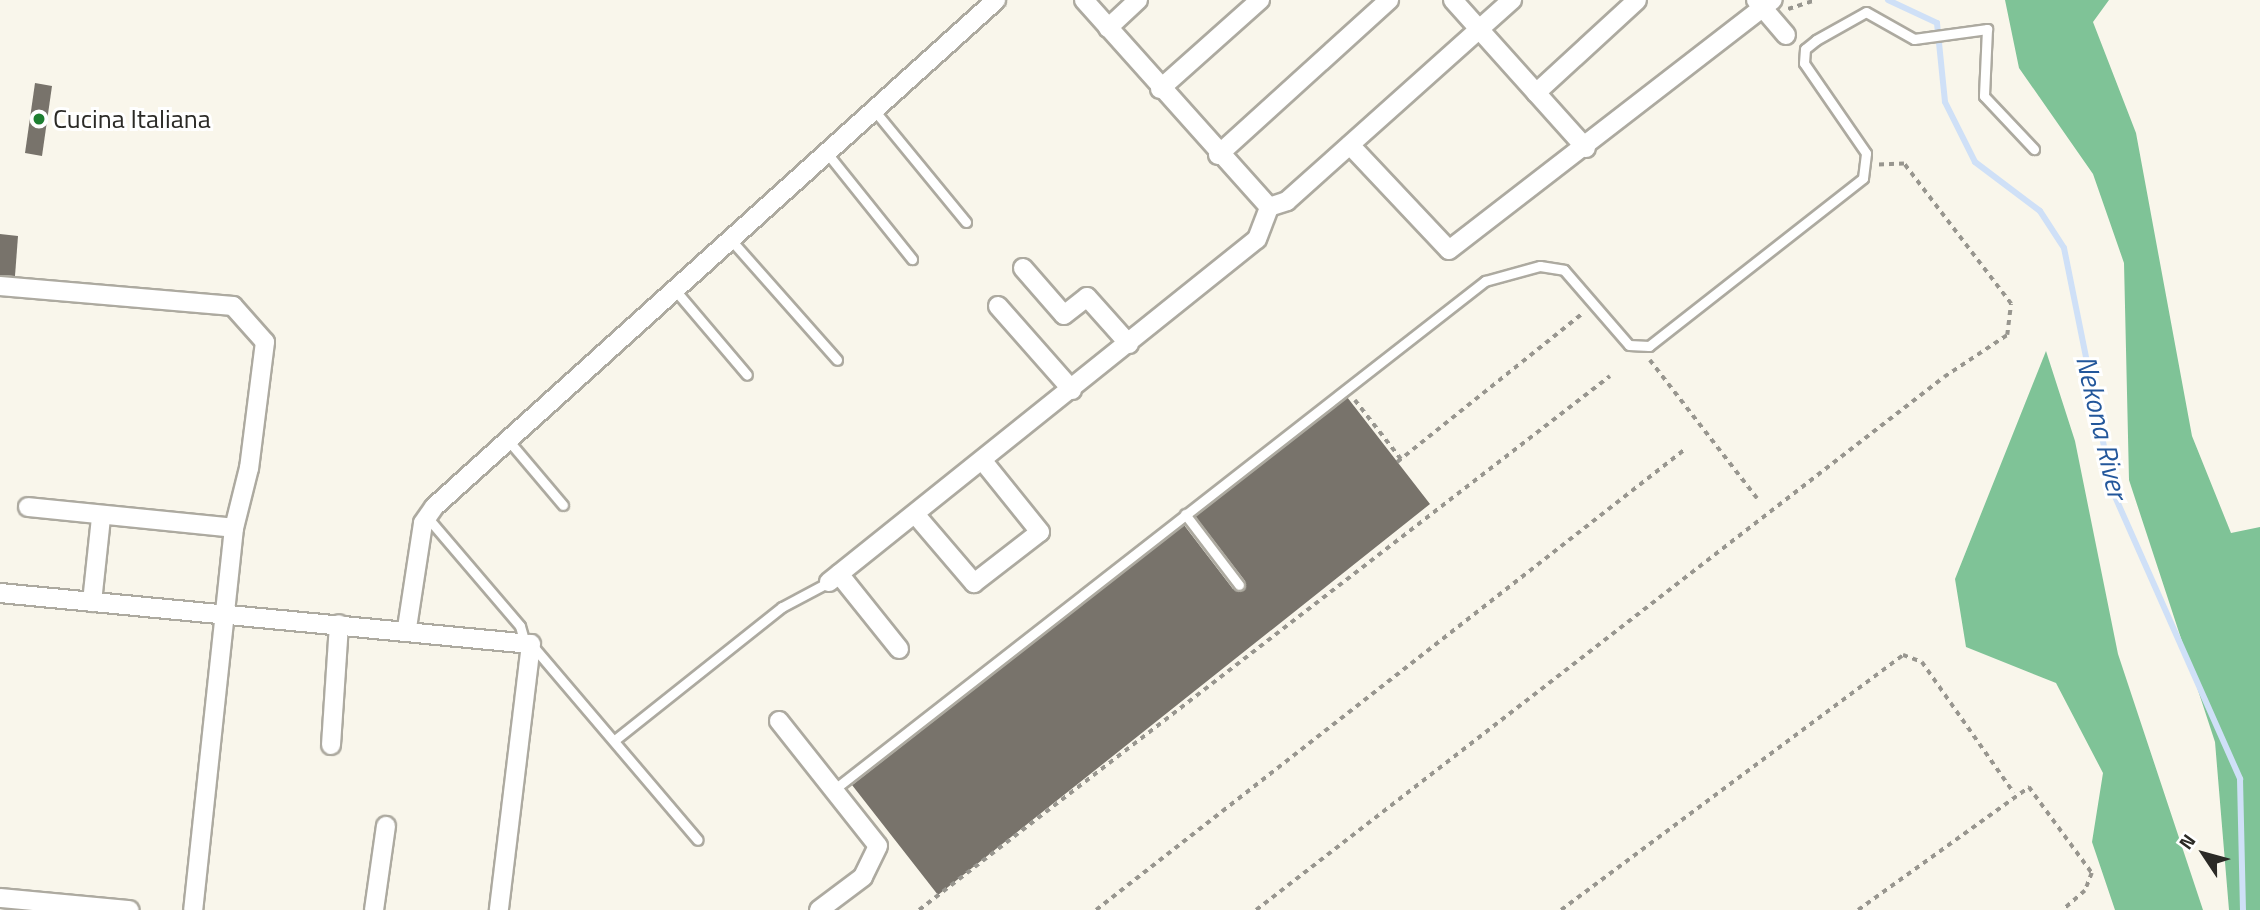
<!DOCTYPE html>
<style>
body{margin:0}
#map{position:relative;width:2260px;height:910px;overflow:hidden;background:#f9f6eb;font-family:"Titillium Web",sans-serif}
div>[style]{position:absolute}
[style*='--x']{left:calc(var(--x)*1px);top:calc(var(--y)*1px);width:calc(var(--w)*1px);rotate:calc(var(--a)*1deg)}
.forest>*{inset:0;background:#7fc397}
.stream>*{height:6px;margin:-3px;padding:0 3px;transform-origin:3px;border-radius:3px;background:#cfe0f7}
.building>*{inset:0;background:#78736b}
.path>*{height:3.5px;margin-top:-1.75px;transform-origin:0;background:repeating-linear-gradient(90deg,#98968f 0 5px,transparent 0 10px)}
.roads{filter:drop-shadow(2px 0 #adaaa0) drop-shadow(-2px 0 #adaaa0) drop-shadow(0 2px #adaaa0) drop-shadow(0 -2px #adaaa0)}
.service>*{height:9px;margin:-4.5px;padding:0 4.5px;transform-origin:4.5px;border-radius:4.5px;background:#fff}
.minor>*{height:18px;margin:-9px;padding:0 9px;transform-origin:9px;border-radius:9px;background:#fff}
.dots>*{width:19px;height:19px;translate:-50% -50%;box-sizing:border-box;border:4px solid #fff;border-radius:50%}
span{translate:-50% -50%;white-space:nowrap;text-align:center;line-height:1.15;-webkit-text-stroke:6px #fff;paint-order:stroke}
.poi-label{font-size:26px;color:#2b2a26}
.left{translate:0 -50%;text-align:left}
.water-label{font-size:28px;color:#23579b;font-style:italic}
.north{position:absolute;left:2169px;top:819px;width:70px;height:70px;-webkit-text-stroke:5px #fff;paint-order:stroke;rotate:306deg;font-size:19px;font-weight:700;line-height:28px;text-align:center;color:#2b2a26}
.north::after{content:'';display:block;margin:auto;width:24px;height:32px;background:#2b2a26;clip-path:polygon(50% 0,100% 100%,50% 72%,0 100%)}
</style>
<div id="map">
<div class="forest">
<div style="clip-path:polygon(2005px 0,2109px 0,2093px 22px,2136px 133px,2192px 436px,2231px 533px,2260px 527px,2260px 910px,2229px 910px,2215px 742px,2129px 480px,2124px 263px,2093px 174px,2019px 68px)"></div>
<div style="clip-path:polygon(2046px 351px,2075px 441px,2118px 654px,2203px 910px,2115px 910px,2092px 842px,2103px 773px,2056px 683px,1966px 647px,1955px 579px)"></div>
</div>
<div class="stream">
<div style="--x:1888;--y:0;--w:54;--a:25.1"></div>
<div style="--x:1937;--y:23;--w:79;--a:84.2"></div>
<div style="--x:1945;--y:102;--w:67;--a:63.4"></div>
<div style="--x:1975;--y:162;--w:81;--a:37"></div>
<div style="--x:2040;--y:211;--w:44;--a:57"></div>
<div style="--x:2064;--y:248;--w:249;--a:78.6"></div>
<div style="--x:2113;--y:492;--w:314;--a:66.1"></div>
<div style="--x:2240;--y:779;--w:131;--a:88.7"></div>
</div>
<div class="building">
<div style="clip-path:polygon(35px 83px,52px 86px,42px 156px,25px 153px)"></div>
<div style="clip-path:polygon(0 234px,18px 236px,15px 276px,0 275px)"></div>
<div style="clip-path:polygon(1347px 397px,1430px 504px,938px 895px,852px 785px,1184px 525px,1233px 589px,1244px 590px,1245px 581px,1195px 516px)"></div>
</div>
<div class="path">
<div style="--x:1788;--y:9;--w:28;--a:-18"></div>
<div style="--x:1650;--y:360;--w:175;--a:52.2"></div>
<div style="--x:1355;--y:400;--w:75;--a:52.1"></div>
<div style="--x:1397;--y:462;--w:238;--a:-38.7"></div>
<div style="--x:919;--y:910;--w:873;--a:-37.7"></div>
<div style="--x:1096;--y:910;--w:747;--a:-38.04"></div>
<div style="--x:1256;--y:910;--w:870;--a:-37.77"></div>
<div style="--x:1944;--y:377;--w:76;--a:-33.7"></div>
<div style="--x:2007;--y:335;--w:31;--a:-83"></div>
<div style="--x:2011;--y:304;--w:176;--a:-127.4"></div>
<div style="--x:1904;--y:164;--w:26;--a:178"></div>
<div style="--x:1561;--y:910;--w:427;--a:-36.7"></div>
<div style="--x:1903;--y:655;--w:20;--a:20"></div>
<div style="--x:1922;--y:662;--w:160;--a:54.9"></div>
<div style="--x:1858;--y:910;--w:211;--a:-35.7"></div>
<div style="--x:2029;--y:787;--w:107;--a:53.8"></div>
<div style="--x:2092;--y:873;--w:19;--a:111"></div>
<div style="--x:2085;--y:891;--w:29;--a:139"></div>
</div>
<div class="roads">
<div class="service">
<div style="--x:874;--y:110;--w:145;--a:50.6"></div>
<div style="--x:827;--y:153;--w:136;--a:51.3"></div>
<div style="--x:731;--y:240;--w:160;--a:48.5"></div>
<div style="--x:675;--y:290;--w:111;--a:49.7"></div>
<div style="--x:508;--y:440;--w:85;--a:49.8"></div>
<div style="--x:1185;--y:514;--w:89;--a:52.7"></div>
<div style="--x:427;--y:517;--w:143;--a:49.5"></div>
<div style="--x:520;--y:626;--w:15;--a:74"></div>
<div style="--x:531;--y:644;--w:257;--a:49.6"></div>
<div style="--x:616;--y:739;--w:212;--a:-38.5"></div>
<div style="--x:782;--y:607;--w:53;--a:-28"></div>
<div style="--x:836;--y:788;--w:824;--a:-38"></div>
<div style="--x:1485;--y:281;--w:57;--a:-15.3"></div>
<div style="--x:1540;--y:266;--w:24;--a:9"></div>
<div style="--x:1564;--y:270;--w:99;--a:49.1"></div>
<div style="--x:1629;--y:345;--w:20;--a:3"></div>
<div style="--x:1649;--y:346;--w:272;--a:-38.1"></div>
<div style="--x:1863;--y:178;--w:25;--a:-83"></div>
<div style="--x:1866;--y:153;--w:109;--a:-124.6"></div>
<div style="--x:1804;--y:63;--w:14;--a:-86"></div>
<div style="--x:1805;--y:49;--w:14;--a:-39"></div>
<div style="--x:1816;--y:40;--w:57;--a:-29.2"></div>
<div style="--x:1866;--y:12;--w:55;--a:29.4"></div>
<div style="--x:1914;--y:39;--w:74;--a:-7.8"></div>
<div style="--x:1987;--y:29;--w:67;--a:92.6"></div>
<div style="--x:1984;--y:96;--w:73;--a:46.7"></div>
</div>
<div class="minor">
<div style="--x:1084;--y:0;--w:278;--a:48.2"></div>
<div style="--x:1269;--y:207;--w:19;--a:-18"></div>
<div style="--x:1287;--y:201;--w:302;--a:-41.8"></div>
<div style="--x:1453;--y:0;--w:199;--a:48.1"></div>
<div style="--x:1756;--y:0;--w:46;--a:49.4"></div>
<div style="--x:1108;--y:28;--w:41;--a:-43"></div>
<div style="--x:1160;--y:89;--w:134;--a:-41.7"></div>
<div style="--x:1536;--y:93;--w:137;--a:-42.6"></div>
<div style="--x:1350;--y:145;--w:144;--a:46.7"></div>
<div style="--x:1449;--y:250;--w:409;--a:-37.7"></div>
<div style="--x:1218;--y:155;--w:231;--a:-42.2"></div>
<div style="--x:1023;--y:268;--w:62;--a:48.9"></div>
<div style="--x:1064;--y:315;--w:29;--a:-38"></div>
<div style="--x:1087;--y:297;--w:63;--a:48.2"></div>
<div style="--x:0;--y:286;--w:234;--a:4.9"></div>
<div style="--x:233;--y:306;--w:48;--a:48.4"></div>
<div style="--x:265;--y:342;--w:127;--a:97.2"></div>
<div style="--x:249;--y:468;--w:62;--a:104"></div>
<div style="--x:234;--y:528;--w:384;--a:96.1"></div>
<div style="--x:998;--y:306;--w:112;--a:48.6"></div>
<div style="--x:28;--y:507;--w:207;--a:5.8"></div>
<div style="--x:915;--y:514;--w:91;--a:49.5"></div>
<div style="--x:974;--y:583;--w:83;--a:-37.7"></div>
<div style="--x:1040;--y:532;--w:91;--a:-128.8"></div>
<div style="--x:839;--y:574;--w:96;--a:51.3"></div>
<div style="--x:829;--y:582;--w:548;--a:-38.71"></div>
<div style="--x:1257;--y:239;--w:34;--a:-69"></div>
<div style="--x:0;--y:593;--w:533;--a:5.49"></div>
<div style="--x:531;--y:644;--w:268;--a:96.9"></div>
<div style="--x:92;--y:602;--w:84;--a:-83.9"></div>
<div style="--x:407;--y:628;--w:106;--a:-81.3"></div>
<div style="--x:423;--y:523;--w:19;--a:-55"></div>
<div style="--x:434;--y:507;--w:757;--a:-42.05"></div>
<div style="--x:779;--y:721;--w:159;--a:51.6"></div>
<div style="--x:878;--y:846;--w:34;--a:116"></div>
<div style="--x:863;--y:877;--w:55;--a:143.1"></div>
<div style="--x:331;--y:745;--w:121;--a:-86.2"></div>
<div style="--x:0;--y:898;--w:130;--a:5.3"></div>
<div style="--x:374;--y:910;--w:85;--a:-81.9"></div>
</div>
</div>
<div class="dots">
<div style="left:39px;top:119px;background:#1d7e30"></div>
</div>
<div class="poi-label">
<span class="left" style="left:53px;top:119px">Cucina Italiana</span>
</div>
<div class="water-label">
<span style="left:2102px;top:427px;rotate:77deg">Nekona River</span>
</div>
<div class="north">N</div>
</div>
